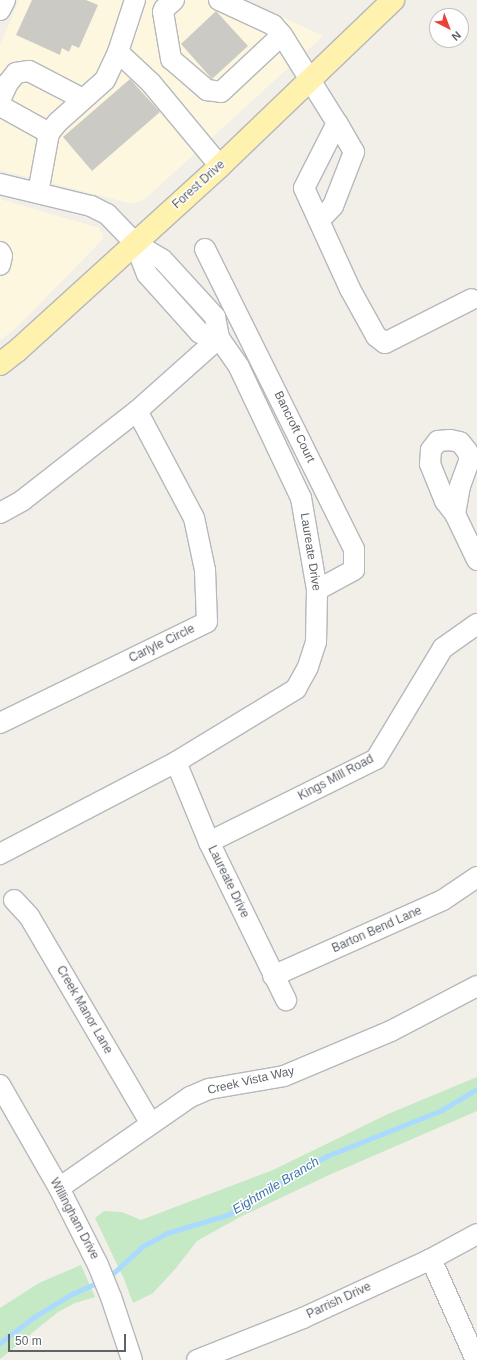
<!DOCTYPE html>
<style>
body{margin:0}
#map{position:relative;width:477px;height:1360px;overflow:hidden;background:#f1efe8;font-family:Arial,sans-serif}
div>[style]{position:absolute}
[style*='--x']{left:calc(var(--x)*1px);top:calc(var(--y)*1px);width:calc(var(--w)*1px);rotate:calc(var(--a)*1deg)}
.commercial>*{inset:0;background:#fef7e0}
.green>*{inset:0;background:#c5e8c5}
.stream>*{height:4.5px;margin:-2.25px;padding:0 2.25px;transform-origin:2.25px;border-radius:2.25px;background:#aadaff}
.building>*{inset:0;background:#cccac5}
.roads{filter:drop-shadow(1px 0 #b5b8bc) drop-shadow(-1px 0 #b5b8bc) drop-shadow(0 1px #b5b8bc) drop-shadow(0 -1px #b5b8bc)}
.minor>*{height:20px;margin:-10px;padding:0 10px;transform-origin:10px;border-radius:10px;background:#fff}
.major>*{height:22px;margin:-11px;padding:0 11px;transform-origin:11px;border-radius:11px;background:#fff2af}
span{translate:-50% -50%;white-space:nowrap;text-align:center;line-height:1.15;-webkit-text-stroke:3px #fff;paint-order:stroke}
.street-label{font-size:12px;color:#5f6368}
.water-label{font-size:13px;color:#4174aa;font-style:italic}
.north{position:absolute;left:429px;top:8px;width:40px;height:40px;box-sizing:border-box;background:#fff;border:1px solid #bfc1c3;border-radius:50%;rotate:138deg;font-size:11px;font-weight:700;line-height:16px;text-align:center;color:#5f6368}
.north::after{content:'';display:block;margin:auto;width:14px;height:18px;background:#ea4335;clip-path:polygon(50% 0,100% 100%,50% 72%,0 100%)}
.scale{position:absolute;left:8px;top:1334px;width:118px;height:18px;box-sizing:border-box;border:2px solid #5f6368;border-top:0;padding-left:5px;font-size:12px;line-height:14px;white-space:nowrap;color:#5f6368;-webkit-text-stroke:3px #fff;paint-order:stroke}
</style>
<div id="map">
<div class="commercial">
<div style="clip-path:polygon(19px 0,246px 0,323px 36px,145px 199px,136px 203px,129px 203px,0 170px,0 45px)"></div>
<div style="clip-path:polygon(0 199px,99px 228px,103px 235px,102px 240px,16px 328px,0 340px)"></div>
</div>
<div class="green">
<div style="clip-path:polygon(477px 1077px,477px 1111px,329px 1175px,240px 1217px,197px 1241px,176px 1268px,153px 1293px,133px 1303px,124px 1279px,95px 1218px,104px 1211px,122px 1212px,141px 1220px,273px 1170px,388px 1114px)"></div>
<div style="clip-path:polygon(81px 1265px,95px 1297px,75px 1303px,58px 1312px,0 1359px,0 1308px,39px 1283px)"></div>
</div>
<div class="stream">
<div style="--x:108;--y:1278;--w:47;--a:-42.4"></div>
<div style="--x:143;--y:1246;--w:27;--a:-28"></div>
<div style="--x:167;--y:1233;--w:66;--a:-16.8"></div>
<div style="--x:230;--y:1214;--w:78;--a:-31.8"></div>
<div style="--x:296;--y:1173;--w:35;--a:-29"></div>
<div style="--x:327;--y:1156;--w:124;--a:-21.8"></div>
<div style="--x:442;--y:1110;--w:41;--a:-31"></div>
<div style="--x:0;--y:1343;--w:43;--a:-37.4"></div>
<div style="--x:34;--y:1317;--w:44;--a:-31.2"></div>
<div style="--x:72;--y:1294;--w:30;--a:-24"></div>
</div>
<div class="building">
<div style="clip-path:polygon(32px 0,86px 0,98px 5px,79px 48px,72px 45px,69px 52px,62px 48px,60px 55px,16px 35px)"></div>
<div style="clip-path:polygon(216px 11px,248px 46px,212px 79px,181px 44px)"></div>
<div style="clip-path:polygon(130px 79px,160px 112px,92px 171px,63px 137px)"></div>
</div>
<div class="roads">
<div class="minor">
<div style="--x:174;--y:0;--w:13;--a:138"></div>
<div style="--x:164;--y:9;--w:3;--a:108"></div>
<div style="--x:163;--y:12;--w:48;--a:80.3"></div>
<div style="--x:171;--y:59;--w:48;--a:40.7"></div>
<div style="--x:207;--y:90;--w:14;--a:8"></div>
<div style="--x:221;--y:92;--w:83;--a:-43.1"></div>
<div style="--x:219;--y:0;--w:60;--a:24.8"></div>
<div style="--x:273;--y:25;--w:13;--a:48"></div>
<div style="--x:282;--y:35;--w:104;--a:58"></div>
<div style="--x:337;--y:123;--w:73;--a:116.9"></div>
<div style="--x:304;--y:188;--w:111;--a:65.5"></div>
<div style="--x:350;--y:289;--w:54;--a:61"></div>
<div style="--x:376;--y:336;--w:11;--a:38"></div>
<div style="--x:385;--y:343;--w:97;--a:-26.8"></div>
<div style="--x:0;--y:10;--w:11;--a:-63"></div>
<div style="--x:118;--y:52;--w:45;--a:43.2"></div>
<div style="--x:151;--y:83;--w:108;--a:50.3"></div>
<div style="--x:49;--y:133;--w:51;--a:-150.9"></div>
<div style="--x:4;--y:108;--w:9;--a:-117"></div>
<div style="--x:0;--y:100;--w:19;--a:-65"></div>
<div style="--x:8;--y:83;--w:13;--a:-51"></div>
<div style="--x:16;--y:73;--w:13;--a:-9"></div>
<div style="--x:29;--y:71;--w:61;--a:27.4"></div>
<div style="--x:0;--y:184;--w:94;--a:13.6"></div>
<div style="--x:91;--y:206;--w:18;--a:27"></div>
<div style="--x:107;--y:214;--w:40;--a:46"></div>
<div style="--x:135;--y:243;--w:31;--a:31"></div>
<div style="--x:162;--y:259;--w:79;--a:47.6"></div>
<div style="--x:215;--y:317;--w:21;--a:79"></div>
<div style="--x:219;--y:338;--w:35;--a:55"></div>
<div style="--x:239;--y:367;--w:145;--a:64.7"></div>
<div style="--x:301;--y:498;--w:93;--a:80.1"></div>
<div style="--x:317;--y:590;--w:52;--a:91.1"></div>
<div style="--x:316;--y:642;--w:26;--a:108"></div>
<div style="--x:308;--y:667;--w:25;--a:119"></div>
<div style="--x:296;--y:689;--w:140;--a:148.7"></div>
<div style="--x:176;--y:762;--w:199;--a:152.4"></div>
<div style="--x:38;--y:193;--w:61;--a:-79.6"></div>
<div style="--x:49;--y:133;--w:14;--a:-51"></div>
<div style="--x:58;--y:122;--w:63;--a:-41.8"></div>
<div style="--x:105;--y:80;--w:31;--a:-65"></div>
<div style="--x:118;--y:52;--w:55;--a:-71.9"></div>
<div style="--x:319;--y:221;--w:21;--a:-47"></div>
<div style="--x:333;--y:206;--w:58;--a:-68.7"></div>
<div style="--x:354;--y:152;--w:34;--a:-120"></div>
<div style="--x:135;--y:243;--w:33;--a:69"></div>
<div style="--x:147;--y:274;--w:79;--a:48.1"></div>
<div style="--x:200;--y:333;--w:20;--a:15"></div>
<div style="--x:205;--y:249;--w:335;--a:63.6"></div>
<div style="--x:354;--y:549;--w:21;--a:90"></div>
<div style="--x:354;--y:570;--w:42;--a:151.6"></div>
<div style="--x:0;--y:252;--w:4;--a:63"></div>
<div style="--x:2;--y:256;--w:9;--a:103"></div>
<div style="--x:0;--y:513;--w:26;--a:-29"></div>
<div style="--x:23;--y:500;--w:145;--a:-38"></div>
<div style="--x:137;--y:411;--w:110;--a:-41.7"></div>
<div style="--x:455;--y:514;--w:28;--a:-80"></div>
<div style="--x:460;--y:486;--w:30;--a:-70"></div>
<div style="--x:470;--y:458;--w:8;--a:-113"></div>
<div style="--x:467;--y:451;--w:11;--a:-128"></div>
<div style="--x:460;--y:442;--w:10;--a:-169"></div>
<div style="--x:450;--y:440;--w:12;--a:175"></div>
<div style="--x:438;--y:441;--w:11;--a:128"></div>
<div style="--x:431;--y:450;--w:14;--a:94"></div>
<div style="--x:430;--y:464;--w:40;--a:68"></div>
<div style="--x:445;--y:501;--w:16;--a:52"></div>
<div style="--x:455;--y:514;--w:51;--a:64.4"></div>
<div style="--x:0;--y:723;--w:230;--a:-26"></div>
<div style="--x:207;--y:622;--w:52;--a:-92.2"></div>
<div style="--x:205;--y:570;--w:53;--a:-101.9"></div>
<div style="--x:194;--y:518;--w:121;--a:-118"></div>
<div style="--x:176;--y:762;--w:87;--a:67.6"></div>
<div style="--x:209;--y:842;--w:176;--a:64"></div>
<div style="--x:209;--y:842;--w:186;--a:-26.4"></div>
<div style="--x:376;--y:759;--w:130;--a:-58.9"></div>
<div style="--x:443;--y:648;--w:42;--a:-35.2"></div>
<div style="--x:14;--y:900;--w:22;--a:47"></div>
<div style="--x:29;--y:916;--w:241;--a:59.6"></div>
<div style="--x:273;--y:976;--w:186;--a:-24.1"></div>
<div style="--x:443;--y:900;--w:41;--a:-34.1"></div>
<div style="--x:0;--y:1085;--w:119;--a:60.2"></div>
<div style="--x:59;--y:1188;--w:86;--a:63.1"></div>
<div style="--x:98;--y:1265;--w:35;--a:68"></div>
<div style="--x:111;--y:1297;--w:66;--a:71.6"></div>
<div style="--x:59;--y:1188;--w:160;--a:-34.8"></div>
<div style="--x:190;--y:1097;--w:21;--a:-23"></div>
<div style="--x:209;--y:1089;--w:76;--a:-9.8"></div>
<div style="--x:284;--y:1076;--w:116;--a:-22.8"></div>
<div style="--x:391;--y:1031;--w:97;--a:-27.6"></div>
<div style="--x:431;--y:1259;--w:111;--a:66"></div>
<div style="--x:197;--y:1360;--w:114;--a:-21.6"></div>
<div style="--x:303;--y:1318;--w:141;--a:-24.7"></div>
<div style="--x:431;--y:1259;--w:52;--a:-28.5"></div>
</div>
<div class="major">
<div style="--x:0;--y:364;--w:23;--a:-38"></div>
<div style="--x:18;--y:350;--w:273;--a:-42.3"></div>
<div style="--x:220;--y:166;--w:240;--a:-43.8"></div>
</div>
</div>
<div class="street-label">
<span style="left:199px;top:185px;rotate:-42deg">Forest Drive</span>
<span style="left:294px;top:427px;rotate:64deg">Bancroft Court</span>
<span style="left:310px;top:552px;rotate:81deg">Laureate Drive</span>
<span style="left:162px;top:644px;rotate:-26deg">Carlyle Circle</span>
<span style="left:336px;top:778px;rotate:-28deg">Kings Mill Road</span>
<span style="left:228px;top:882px;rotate:64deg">Laureate Drive</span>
<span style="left:377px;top:930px;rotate:-24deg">Barton Bend Lane</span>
<span style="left:84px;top:1010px;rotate:60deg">Creek Manor Lane</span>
<span style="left:251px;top:1081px;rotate:-13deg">Creek Vista Way</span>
<span style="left:74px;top:1219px;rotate:62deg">Willingham Drive</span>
<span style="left:339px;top:1301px;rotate:-25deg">Parrish Drive</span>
</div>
<div class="water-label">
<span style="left:276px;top:1186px;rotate:-31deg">Eightmile Branch</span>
</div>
<div class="north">N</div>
<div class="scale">50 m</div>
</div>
